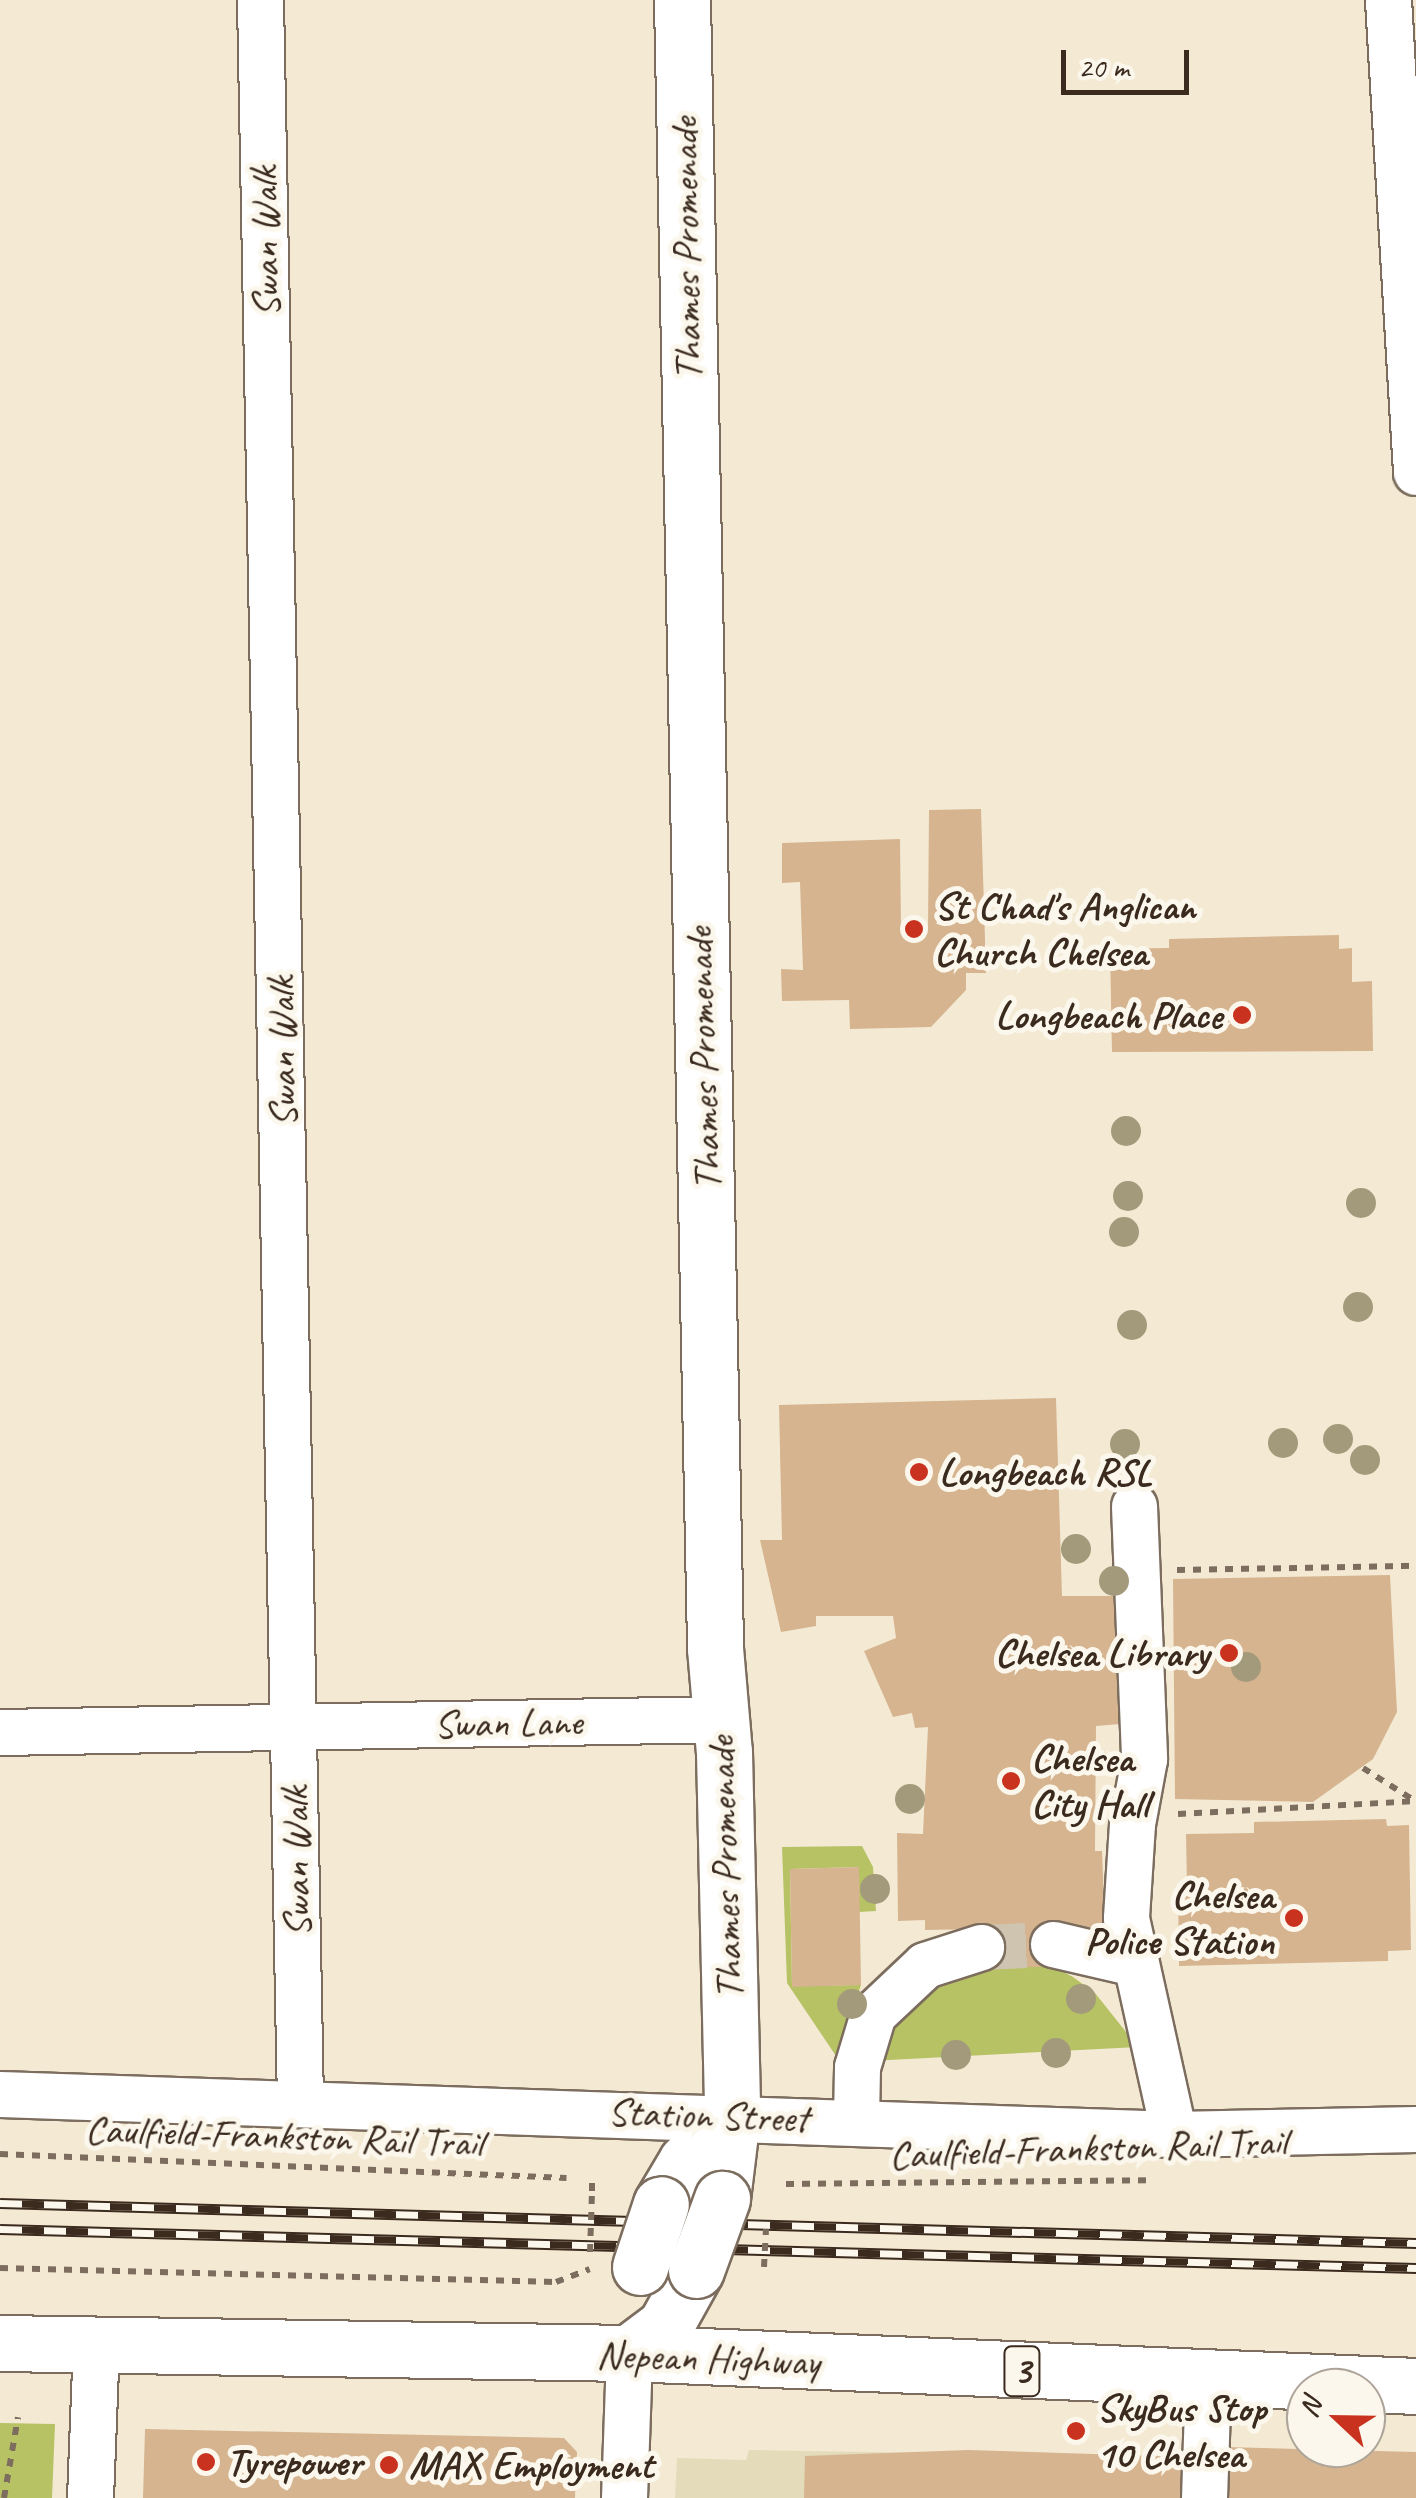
<!DOCTYPE html>
<style>
body{margin:0}
#map{position:relative;width:1416px;height:2498px;overflow:hidden;background:#f4ead4;font-family:Caveat,sans-serif}
div>[style]{position:absolute}
[style*='--x']{left:calc(var(--x)*1px);top:calc(var(--y)*1px);width:calc(var(--w)*1px);rotate:calc(var(--a)*1deg)}
.built>*{inset:0;background:#e3dbba}
.green>*{inset:0;background:#b6c264}
.building>*{inset:0;background:#d5b48f}
.minor-tunnel>*{height:45px;margin-top:-22.5px;transform-origin:0;background:repeating-linear-gradient(90deg,#cfc4b0 0 45px,transparent 0 67px)}
.path>*{height:6px;margin-top:-3px;transform-origin:0;background:repeating-linear-gradient(90deg,#7c6d5e 0 8px,transparent 0 16px)}
.roads{filter:drop-shadow(2px 0 #7c6d5e) drop-shadow(-2px 0 #7c6d5e) drop-shadow(0 2px #7c6d5e) drop-shadow(0 -2px #7c6d5e)}
.minor>*{height:45px;margin:-22.5px;padding:0 22.5px;transform-origin:22.5px;border-radius:22.5px;background:#fff}
.major>*{height:55px;margin:-27.5px;padding:0 27.5px;transform-origin:27.5px;border-radius:27.5px;background:#fff}
.highway>*{height:55px;margin:-27.5px;padding:0 27.5px;transform-origin:27.5px;border-radius:27.5px;background:#fff}
.rail>*{height:11px;margin-top:-5.5px;transform-origin:0;background:repeating-linear-gradient(90deg,#fbf7ec 0 22px,#3b2a1e 0 44px);box-sizing:border-box;border-block:2px solid #3b2a1e}
.path-bridge>*{height:6px;margin-top:-3px;transform-origin:0;background:repeating-linear-gradient(90deg,#7c6d5e 0 8px,transparent 0 16px)}
.bridges{filter:drop-shadow(2px 0 #7c6d5e) drop-shadow(-2px 0 #7c6d5e) drop-shadow(0 2px #7c6d5e) drop-shadow(0 -2px #7c6d5e)}
.major-bridge>*{height:55px;margin:-27.5px;padding:0 27.5px;transform-origin:27.5px;border-radius:27.5px;background:#fff}
.trees>*{width:30px;height:30px;margin:-15px;border-radius:50%;background:#a39a7b}
.dots>*{width:28px;height:28px;translate:-50% -50%;box-sizing:border-box;border:5px solid #fbf7ec;border-radius:50%}
span{translate:-50% -50%;white-space:nowrap;text-align:center;line-height:1.15;-webkit-text-stroke:10px #fbf7ec;paint-order:stroke}
.shield-label span{padding:2px 8px;background:#fbf7ec;border:2px solid;border-radius:8px;-webkit-text-stroke-width:0}
.shield-label{font-size:38px;color:#3b2a1e;font-weight:700}
.street-label{font-size:40px;color:#3b2a1e}
.poi-label{font-size:40px;color:#3b2a1e;font-weight:700}
.left{translate:0 -50%;text-align:left}
.right{translate:-100% -50%;text-align:right}
.north{position:absolute;left:1286px;top:2368px;width:100px;height:100px;box-sizing:border-box;background:#fbf7ec;border:2px solid #aea59a;border-radius:50%;rotate:292deg;font-size:28px;font-weight:700;line-height:40px;text-align:center;color:#3b2a1e}
.north::after{content:'';display:block;margin:auto;width:35px;height:45px;background:#c8321e;clip-path:polygon(50% 0,100% 100%,50% 72%,0 100%)}
.scale{position:absolute;left:1061px;top:50px;width:128px;height:45px;box-sizing:border-box;border:5px solid #3b2a1e;border-top:0;padding-left:12px;font-size:30px;line-height:35px;white-space:nowrap;color:#3b2a1e;-webkit-text-stroke:8px #fbf7ec;paint-order:stroke}
</style>
<div id="map">
<div class="built">
<div style="clip-path:polygon(749px 2450px,1416px 2461px,1416px 2498px,675px 2498px,677px 2458px,746px 2460px)"></div>
</div>
<div class="green">
<div style="clip-path:polygon(862px 1846px,873px 1867px,876px 1911px,859px 1912px,859px 1867px,790px 1869px,792px 1986px,861px 1985px,836px 2056px,787px 1983px,782px 1847px)"></div>
<div style="clip-path:polygon(983px 1967px,1054px 1967px,1073px 1977px,1095px 1993px,1138px 2047px,870px 2061px,873px 2039px,933px 1982px)"></div>
<div style="clip-path:polygon(0 2423px,55px 2424px,52px 2498px,0 2498px)"></div>
</div>
<div class="building">
<div style="clip-path:polygon(981px 809px,986px 973px,966px 973px,966px 990px,931px 1027px,850px 1029px,849px 1000px,782px 1001px,781px 969px,803px 970px,800px 882px,782px 883px,782px 843px,900px 839px,901px 929px,928px 930px,929px 810px)"></div>
<div style="clip-path:polygon(1339px 935px,1339px 949px,1352px 948px,1352px 982px,1372px 981px,1373px 1051px,1112px 1052px,1110px 949px,1169px 948px,1169px 939px)"></div>
<div style="clip-path:polygon(1056px 1398px,1062px 1596px,1130px 1596px,1132px 1723px,1096px 1726px,1095px 1851px,1102px 1851px,1105px 1927px,1053px 1928px,1054px 1967px,983px 1967px,981px 1929px,925px 1930px,925px 1920px,898px 1921px,897px 1833px,923px 1834px,928px 1727px,915px 1728px,912px 1713px,893px 1717px,864px 1651px,896px 1638px,893px 1616px,816px 1616px,816px 1626px,781px 1632px,760px 1540px,782px 1540px,779px 1405px)"></div>
<div style="clip-path:polygon(1390px 1575px,1397px 1712px,1373px 1759px,1313px 1802px,1175px 1799px,1173px 1579px)"></div>
<div style="clip-path:polygon(1386px 1819px,1387px 1826px,1409px 1825px,1411px 1950px,1388px 1951px,1388px 1961px,1179px 1966px,1178px 1886px,1187px 1886px,1186px 1834px,1254px 1833px,1254px 1822px)"></div>
<div style="clip-path:polygon(859px 1867px,861px 1985px,792px 1987px,790px 1869px)"></div>
<div style="clip-path:polygon(145px 2429px,564px 2438px,577px 2452px,575px 2498px,143px 2498px)"></div>
<div style="clip-path:polygon(1224px 2447px,1416px 2452px,1416px 2498px,1223px 2498px)"></div>
<div style="clip-path:polygon(968px 2450px,1187px 2457px,1185px 2498px,804px 2498px,805px 2456px)"></div>
</div>
<div class="minor-tunnel">
<div style="--x:981;--y:1947;--w:72;--a:-2.4"></div>
</div>
<div class="path">
<div style="--x:1177;--y:1570;--w:239;--a:-1"></div>
<div style="--x:1363;--y:1768;--w:62;--a:32.4"></div>
<div style="--x:1178;--y:1814;--w:238;--a:-3.1"></div>
<div style="--x:0;--y:2154;--w:567;--a:2.43"></div>
<div style="--x:786;--y:2184;--w:364;--a:-0.6"></div>
<div style="--x:592;--y:2191;--w:13;--a:-90"></div>
<div style="--x:0;--y:2268;--w:556;--a:1.44"></div>
<div style="--x:556;--y:2282;--w:36;--a:-21"></div>
<div style="--x:4;--y:2498;--w:82;--a:-80.2"></div>
</div>
<div class="roads">
<div class="minor">
<div style="--x:260;--y:0;--w:2104;--a:88.91"></div>
<div style="--x:1388;--y:0;--w:473;--a:86.6"></div>
<div style="--x:1134;--y:1506;--w:253;--a:87.7"></div>
<div style="--x:1144;--y:1759;--w:66;--a:100.5"></div>
<div style="--x:1132;--y:1824;--w:94;--a:93.7"></div>
<div style="--x:1126;--y:1918;--w:221;--a:77.5"></div>
<div style="--x:0;--y:1732;--w:721;--a:-1.03"></div>
<div style="--x:1053;--y:1944;--w:83;--a:13.2"></div>
<div style="--x:0;--y:2094;--w:1175;--a:1.95"></div>
<div style="--x:1174;--y:2134;--w:242;--a:-1.2"></div>
<div style="--x:856;--y:2120;--w:53;--a:-88.9"></div>
<div style="--x:857;--y:2067;--w:55;--a:-73.2"></div>
<div style="--x:873;--y:2014;--w:71;--a:-43.3"></div>
<div style="--x:925;--y:1965;--w:59;--a:-17.8"></div>
<div style="--x:90;--y:2498;--w:154;--a:-87.8"></div>
<div style="--x:624;--y:2498;--w:145;--a:-88"></div>
<div style="--x:1204;--y:2498;--w:120;--a:-88.1"></div>
</div>
<div class="major">
<div style="--x:682;--y:0;--w:1648;--a:88.85"></div>
<div style="--x:715;--y:1648;--w:104;--a:85.1"></div>
<div style="--x:724;--y:1752;--w:365;--a:88.7"></div>
<div style="--x:732;--y:2117;--w:83;--a:97"></div>
<div style="--x:661;--y:2204;--w:49;--a:-59.2"></div>
<div style="--x:686;--y:2162;--w:64;--a:-44.4"></div>
<div style="--x:629;--y:2353;--w:45;--a:-36.9"></div>
<div style="--x:665;--y:2326;--w:64;--a:-61"></div>
</div>
<div class="highway">
<div style="--x:0;--y:2343;--w:629;--a:0.91"></div>
<div style="--x:629;--y:2353;--w:788;--a:2.4"></div>
</div>
</div>
<div class="rail">
<div style="--x:0;--y:2203;--w:1417;--a:1.62"></div>
<div style="--x:0;--y:2229;--w:1417;--a:1.58"></div>
</div>
<div class="path-bridge">
<div style="--x:590;--y:2252;--w:61;--a:-88.1"></div>
<div style="--x:764;--y:2267;--w:38;--a:-87"></div>
</div>
<div class="bridges">
<div class="major-bridge">
<div style="--x:640;--y:2267;--w:66;--a:-71.6"></div>
<div style="--x:696;--y:2270;--w:76;--a:-69.9"></div>
</div>
</div>
<div class="trees">
<div style="left:1126px;top:1131px"></div>
<div style="left:1128px;top:1196px"></div>
<div style="left:1361px;top:1203px"></div>
<div style="left:1124px;top:1232px"></div>
<div style="left:1358px;top:1307px"></div>
<div style="left:1132px;top:1325px"></div>
<div style="left:1338px;top:1439px"></div>
<div style="left:1283px;top:1443px"></div>
<div style="left:1125px;top:1444px"></div>
<div style="left:1365px;top:1460px"></div>
<div style="left:1076px;top:1549px"></div>
<div style="left:1114px;top:1581px"></div>
<div style="left:1246px;top:1667px"></div>
<div style="left:910px;top:1799px"></div>
<div style="left:875px;top:1889px"></div>
<div style="left:1081px;top:1999px"></div>
<div style="left:852px;top:2004px"></div>
<div style="left:1056px;top:2053px"></div>
<div style="left:956px;top:2055px"></div>
</div>
<div class="dots">
<div style="left:914px;top:929px;background:#c8321e"></div>
<div style="left:1242px;top:1015px;background:#c8321e"></div>
<div style="left:919px;top:1472px;background:#c8321e"></div>
<div style="left:1229px;top:1653px;background:#c8321e"></div>
<div style="left:1011px;top:1781px;background:#c8321e"></div>
<div style="left:1294px;top:1918px;background:#c8321e"></div>
<div style="left:1076px;top:2431px;background:#c8321e"></div>
<div style="left:206px;top:2462px;background:#c8321e"></div>
<div style="left:389px;top:2465px;background:#c8321e"></div>
</div>
<div class="shield-label">
<span style="left:1022px;top:2371px">3</span>
</div>
<div class="street-label">
<span style="left:265px;top:242px;rotate:-91deg">Swan Walk</span>
<span style="left:686px;top:249px;rotate:-91deg">Thames Promenade</span>
<span style="left:282px;top:1052px;rotate:-91deg">Swan Walk</span>
<span style="left:703px;top:1059px;rotate:-92deg">Thames Promenade</span>
<span style="left:508px;top:1723px;rotate:-1deg">Swan Lane</span>
<span style="left:296px;top:1862px;rotate:-91deg">Swan Walk</span>
<span style="left:725px;top:1868px;rotate:-92deg">Thames Promenade</span>
<span style="left:708px;top:2115px;rotate:2deg">Station Street</span>
<span style="left:284px;top:2136px;rotate:2deg">Caulfield-Frankston Rail Trail</span>
<span style="left:1088px;top:2148px;rotate:-2deg">Caulfield-Frankston Rail Trail</span>
<span style="left:708px;top:2358px;rotate:2deg">Nepean Highway</span>
</div>
<div class="poi-label">
<span class="left" style="left:934px;top:929px">St Chad's Anglican<br>Church Chelsea</span>
<span class="right" style="left:1222px;top:1015px">Longbeach Place</span>
<span class="left" style="left:939px;top:1472px">Longbeach RSL</span>
<span class="right" style="left:1209px;top:1653px">Chelsea Library</span>
<span class="left" style="left:1031px;top:1781px">Chelsea<br>City Hall</span>
<span class="right" style="left:1274px;top:1918px">Chelsea<br>Police Station</span>
<span class="left" style="left:1096px;top:2431px">SkyBus Stop<br>10 Chelsea</span>
<span class="left" style="left:226px;top:2462px">Tyrepower</span>
<span class="left" style="left:409px;top:2465px">MAX Employment</span>
</div>
<div class="north">N</div>
<div class="scale">20 m</div>
</div>
